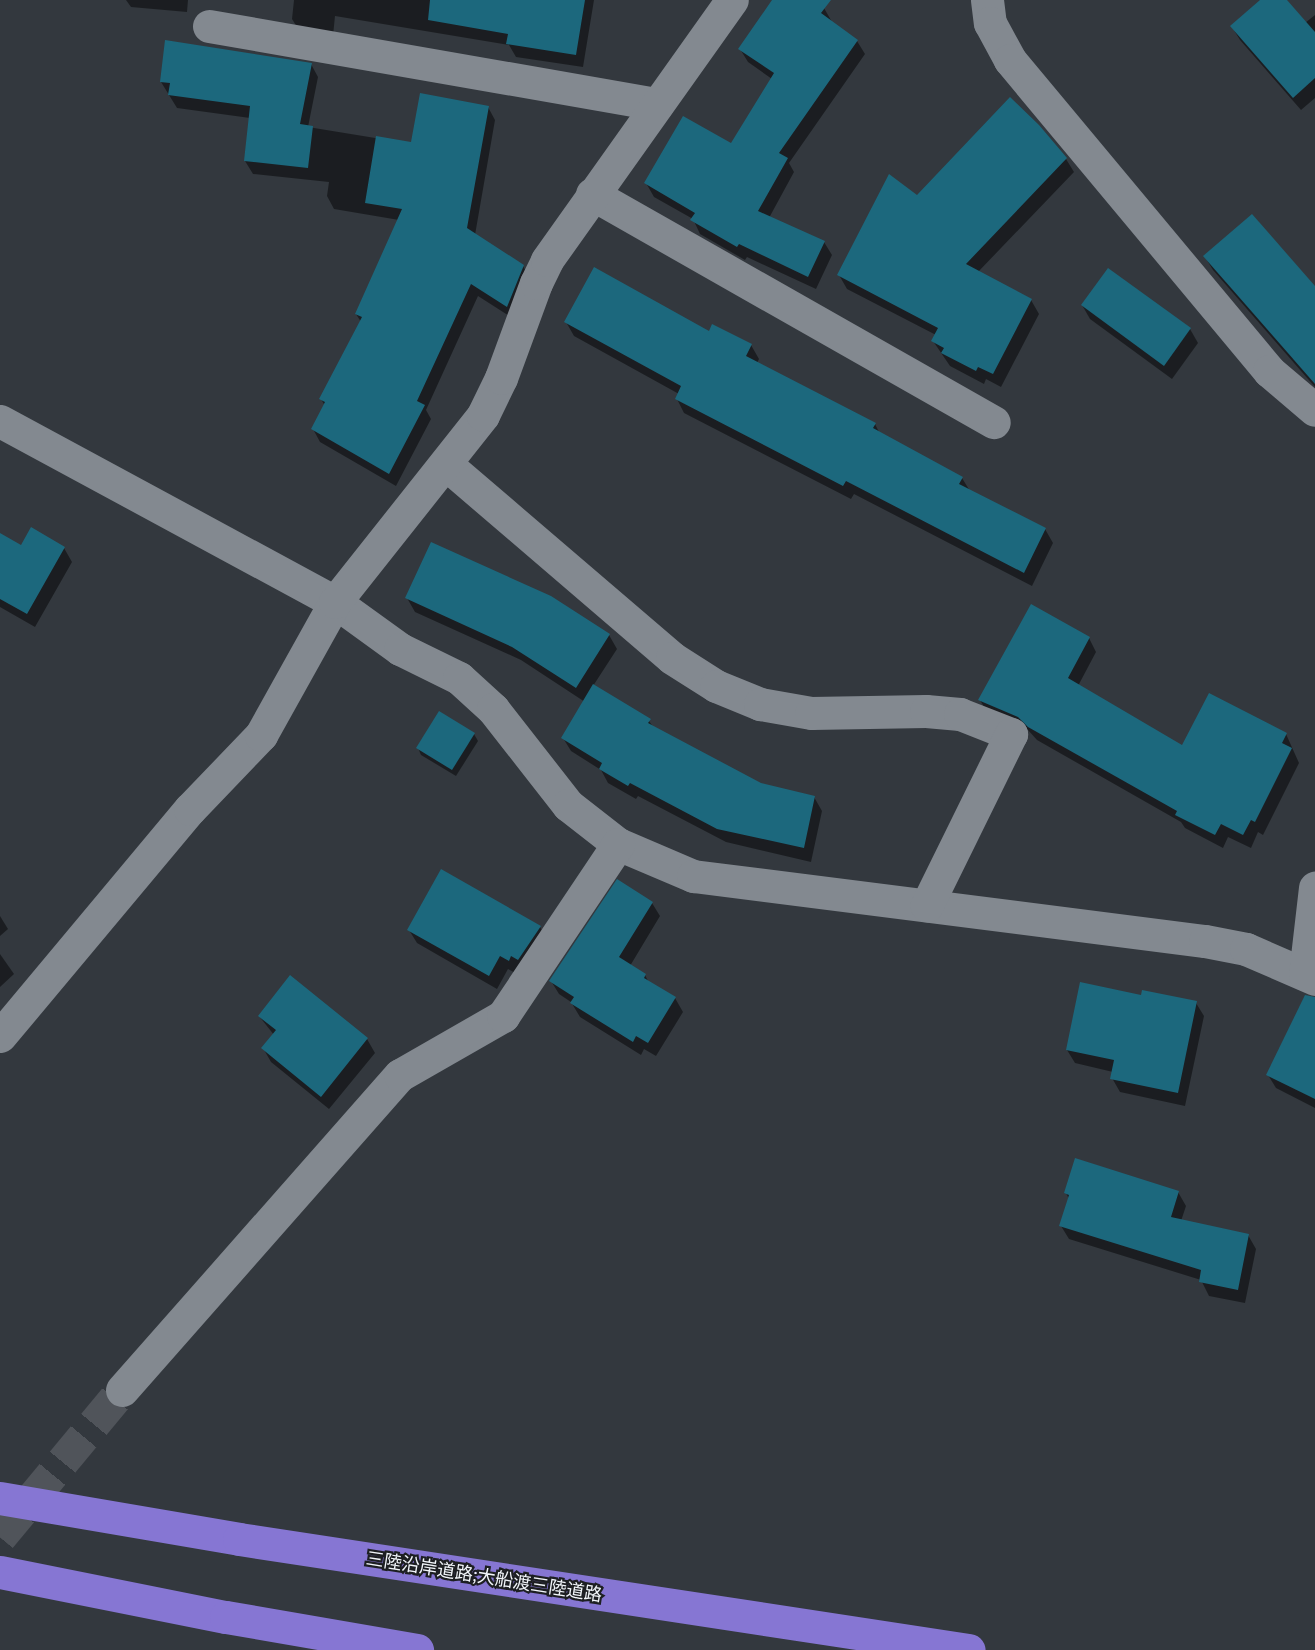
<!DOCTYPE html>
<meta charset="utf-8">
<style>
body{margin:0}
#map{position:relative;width:1315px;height:1650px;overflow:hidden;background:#33383e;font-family:"Varela Round","Noto Sans JP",sans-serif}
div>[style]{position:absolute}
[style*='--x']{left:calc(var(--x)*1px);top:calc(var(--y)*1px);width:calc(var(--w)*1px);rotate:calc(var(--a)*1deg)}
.shadow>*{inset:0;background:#0007}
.building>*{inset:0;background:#1c687d}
.street-tunnel>*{height:33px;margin-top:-16.5px;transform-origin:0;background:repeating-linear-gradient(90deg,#50545a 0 33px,transparent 0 49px)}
.street>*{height:33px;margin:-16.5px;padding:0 16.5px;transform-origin:16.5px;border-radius:16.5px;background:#838990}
.highway>*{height:33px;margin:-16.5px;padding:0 16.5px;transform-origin:16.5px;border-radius:16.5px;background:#8676d3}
span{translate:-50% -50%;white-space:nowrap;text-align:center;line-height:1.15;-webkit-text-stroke:4.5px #1d1f22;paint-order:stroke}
.street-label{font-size:18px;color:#f1f5f9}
</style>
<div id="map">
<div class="shadow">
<div style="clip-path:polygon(126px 0,188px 0,187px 12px,131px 7px)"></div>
<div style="clip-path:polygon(294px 0,594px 0,583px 67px,516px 57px,509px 45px,335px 16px,333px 36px,300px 32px,292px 19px)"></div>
<div style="clip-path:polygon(774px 0,812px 0,824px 8px,832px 22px,857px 41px,865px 54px,789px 163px,794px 172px,769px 218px,824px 242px,832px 255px,816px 289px,747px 257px,745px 260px,700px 234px,693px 219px,654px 197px,646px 183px,731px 145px,772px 79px,748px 62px,740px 49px)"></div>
<div style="clip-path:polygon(1262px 0,1285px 0,1305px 23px,1315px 15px,1315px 98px,1301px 110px,1240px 40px,1232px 27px)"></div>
<div style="clip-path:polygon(167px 41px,311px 64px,318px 77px,308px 127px,412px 144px,488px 107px,495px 120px,475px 235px,523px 266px,530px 279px,514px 319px,478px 296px,426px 410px,431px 419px,396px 486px,320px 442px,313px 429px,325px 406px,321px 399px,361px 322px,356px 314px,399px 220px,334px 209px,327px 196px,329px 182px,253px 174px,245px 161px,250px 118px,177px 108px,161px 82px)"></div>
<div style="clip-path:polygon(1066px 159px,1074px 172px,978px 272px,1031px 300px,1039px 314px,1001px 387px,986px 379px,984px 384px,950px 366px,933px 341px,936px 335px,847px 289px,839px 275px,917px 196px)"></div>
<div style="clip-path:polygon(1205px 257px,1315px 288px,1315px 387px,1213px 270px)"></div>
<div style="clip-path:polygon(1082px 305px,1190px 329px,1198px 343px,1172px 379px,1090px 319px)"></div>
<div style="clip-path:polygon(566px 322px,709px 333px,751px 345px,759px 359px,757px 363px,875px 424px,880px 434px,962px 478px,970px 491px,1045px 529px,1053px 543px,1032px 586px,854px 494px,851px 499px,684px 413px,677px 399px,679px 394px,574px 336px)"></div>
<div style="clip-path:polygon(0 535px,22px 547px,64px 548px,72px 562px,35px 627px,0 607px)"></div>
<div style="clip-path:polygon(407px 598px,609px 635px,617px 649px,593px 686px,649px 721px,654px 728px,760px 785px,814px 797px,822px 811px,811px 862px,726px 842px,638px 796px,636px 799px,608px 783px,601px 770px,571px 751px,563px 738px,585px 702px,521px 660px,415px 612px)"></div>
<div style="clip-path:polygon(1089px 638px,1096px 652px,1078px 686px,1183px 747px,1286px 734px,1299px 763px,1263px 835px,1258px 832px,1251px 848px,1228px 837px,1223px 848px,1185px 828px,1181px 822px,1037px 740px,1028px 730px,988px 714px,980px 700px)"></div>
<div style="clip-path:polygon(474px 734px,478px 741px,456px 776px,421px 755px,418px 748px)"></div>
<div style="clip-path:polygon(652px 903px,660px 916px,630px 966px,645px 975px,649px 983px,675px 998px,683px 1012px,656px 1056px,644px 1049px,641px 1055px,580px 1017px,571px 1002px,559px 994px,551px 981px)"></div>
<div style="clip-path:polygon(0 916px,8px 929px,0 936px)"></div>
<div style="clip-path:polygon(540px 927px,548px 941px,517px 974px,508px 969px,497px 989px,417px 943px,409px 930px)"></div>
<div style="clip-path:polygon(0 954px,14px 974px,0 987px)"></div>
<div style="clip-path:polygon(1142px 997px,1196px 1003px,1204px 1016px,1185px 1106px,1120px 1092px,1112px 1078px,1113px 1072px,1075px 1063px,1067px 1050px)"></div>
<div style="clip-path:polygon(1315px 1009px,1315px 1108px,1276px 1088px,1268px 1075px)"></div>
<div style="clip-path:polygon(259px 1016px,367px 1039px,375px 1053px,329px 1109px,271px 1062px,263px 1048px,274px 1035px)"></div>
<div style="clip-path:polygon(1178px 1192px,1186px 1206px,1181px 1221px,1248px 1235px,1256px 1249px,1245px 1303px,1209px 1296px,1201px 1280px,1069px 1239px,1061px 1226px,1069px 1199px,1066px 1193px)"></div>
</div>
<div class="building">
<div style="clip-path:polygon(430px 0,585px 0,576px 55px,506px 44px,508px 34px,428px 20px)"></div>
<div style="clip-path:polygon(772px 0,831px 0,821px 13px,858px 40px,779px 153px,788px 158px,758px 211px,825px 241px,808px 277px,739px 244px,737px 247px,690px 220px,695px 213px,644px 183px,683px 116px,731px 143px,774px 73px,738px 49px)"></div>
<div style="clip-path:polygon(1260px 0,1287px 0,1315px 32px,1315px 78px,1293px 98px,1230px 26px)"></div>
<div style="clip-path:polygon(165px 40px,312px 63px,300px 124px,313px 126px,308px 168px,244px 161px,250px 106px,168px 95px,170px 83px,160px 82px)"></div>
<div style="clip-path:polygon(420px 93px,489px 106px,467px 228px,524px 265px,507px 307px,471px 284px,417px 401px,425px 405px,389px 474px,311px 429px,325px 402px,319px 399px,362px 317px,355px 314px,402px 209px,365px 203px,376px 136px,411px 142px)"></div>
<div style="clip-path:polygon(1010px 97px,1039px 125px,1067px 158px,966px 264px,1032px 299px,993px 374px,978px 367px,976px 371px,941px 353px,944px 348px,931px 341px,938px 328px,837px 275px,889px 174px,917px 195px)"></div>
<div style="clip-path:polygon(1252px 214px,1315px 286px,1315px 384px,1203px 256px)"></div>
<div style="clip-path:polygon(594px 267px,709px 331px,712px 324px,752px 344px,746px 356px,876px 423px,873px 428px,963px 477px,959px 484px,1046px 528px,1024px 573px,846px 481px,843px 486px,675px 399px,681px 386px,564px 322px)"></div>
<div style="clip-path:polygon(1108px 268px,1191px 328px,1164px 366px,1081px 305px)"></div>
<div style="clip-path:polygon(31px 527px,65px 547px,27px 614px,0 599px,0 533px,21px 545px)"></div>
<div style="clip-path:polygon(431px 542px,551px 596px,610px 634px,576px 688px,512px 647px,405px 598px)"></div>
<div style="clip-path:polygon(1031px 604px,1090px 637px,1068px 678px,1182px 745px,1209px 693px,1287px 733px,1282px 743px,1292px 748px,1255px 822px,1251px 820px,1243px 835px,1221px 824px,1215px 835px,1175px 815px,1177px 811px,1028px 727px,1018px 717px,978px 700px)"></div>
<div style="clip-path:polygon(593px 684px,651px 719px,648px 723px,761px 783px,815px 796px,804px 848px,717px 829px,630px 783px,628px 786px,599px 769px,602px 763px,561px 738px)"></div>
<div style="clip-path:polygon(439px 711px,475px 733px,452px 770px,416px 748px)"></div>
<div style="clip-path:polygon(441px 869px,541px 926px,518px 960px,511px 956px,509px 961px,500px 956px,489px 976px,407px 930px)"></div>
<div style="clip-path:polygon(617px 879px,653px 902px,619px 957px,646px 974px,644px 978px,676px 997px,648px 1043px,636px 1036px,633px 1042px,570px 1003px,574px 997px,549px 981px)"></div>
<div style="clip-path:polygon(290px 975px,368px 1038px,321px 1097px,261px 1048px,276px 1030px,258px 1016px)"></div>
<div style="clip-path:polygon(1080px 982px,1141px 995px,1142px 990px,1197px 1001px,1178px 1093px,1110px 1079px,1114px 1060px,1066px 1050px)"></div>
<div style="clip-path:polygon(1305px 995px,1315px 997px,1315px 1099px,1266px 1075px)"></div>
<div style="clip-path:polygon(1075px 1158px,1179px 1191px,1171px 1217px,1249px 1234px,1238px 1290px,1199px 1282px,1201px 1270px,1059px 1226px,1069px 1195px,1064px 1193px)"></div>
</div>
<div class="street-tunnel">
<div style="--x:0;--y:1537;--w:191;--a:-50.3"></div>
</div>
<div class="street">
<div style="--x:987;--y:0;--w:23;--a:83"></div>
<div style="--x:990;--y:23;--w:42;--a:61.6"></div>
<div style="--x:1010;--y:60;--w:405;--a:50.2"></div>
<div style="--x:1269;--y:371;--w:60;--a:40.3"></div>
<div style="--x:209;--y:26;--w:455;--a:9.9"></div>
<div style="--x:592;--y:194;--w:462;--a:29.6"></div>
<div style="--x:0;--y:421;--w:381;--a:28.4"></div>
<div style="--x:335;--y:602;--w:80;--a:35.9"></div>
<div style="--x:400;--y:649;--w:66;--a:26.2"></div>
<div style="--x:459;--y:678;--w:46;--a:42.4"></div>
<div style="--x:493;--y:709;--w:122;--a:52"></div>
<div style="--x:568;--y:805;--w:63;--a:38"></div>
<div style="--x:618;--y:844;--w:82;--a:23.1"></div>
<div style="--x:693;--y:876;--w:516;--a:7.24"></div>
<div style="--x:1205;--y:941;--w:42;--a:11"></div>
<div style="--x:1246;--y:949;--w:75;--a:23.5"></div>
<div style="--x:447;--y:465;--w:296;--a:40.6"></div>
<div style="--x:672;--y:658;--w:52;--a:32.5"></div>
<div style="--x:716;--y:686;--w:48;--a:22.2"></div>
<div style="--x:760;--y:704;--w:52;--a:10"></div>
<div style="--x:811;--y:713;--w:115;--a:-1"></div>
<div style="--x:926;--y:711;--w:34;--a:5"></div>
<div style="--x:960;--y:714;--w:55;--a:21.4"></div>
<div style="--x:1011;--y:734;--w:191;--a:116.2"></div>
<div style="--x:1305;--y:974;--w:87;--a:-83.4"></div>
<div style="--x:0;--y:1036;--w:296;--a:-50.1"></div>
<div style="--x:190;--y:809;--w:103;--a:-46.2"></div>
<div style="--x:261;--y:735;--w:152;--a:-60.9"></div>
<div style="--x:335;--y:602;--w:238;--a:-51.6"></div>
<div style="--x:483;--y:415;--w:41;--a:-64.1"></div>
<div style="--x:501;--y:378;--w:101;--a:-69.8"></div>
<div style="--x:536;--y:283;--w:25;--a:-64"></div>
<div style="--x:547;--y:260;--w:319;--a:-54.6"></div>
<div style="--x:122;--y:1390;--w:420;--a:-48.6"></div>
<div style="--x:400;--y:1075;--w:119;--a:-29.8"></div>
<div style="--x:503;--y:1016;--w:207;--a:-56.2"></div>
</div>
<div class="highway">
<div style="--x:0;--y:1498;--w:242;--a:9.7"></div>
<div style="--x:239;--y:1539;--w:738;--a:8.65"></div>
<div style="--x:0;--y:1572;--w:230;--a:11.3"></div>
<div style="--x:226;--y:1617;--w:194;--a:9.8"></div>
</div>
<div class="street-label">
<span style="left:484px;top:1577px;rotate:9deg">三陸沿岸道路;大船渡三陸道路</span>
</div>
</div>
